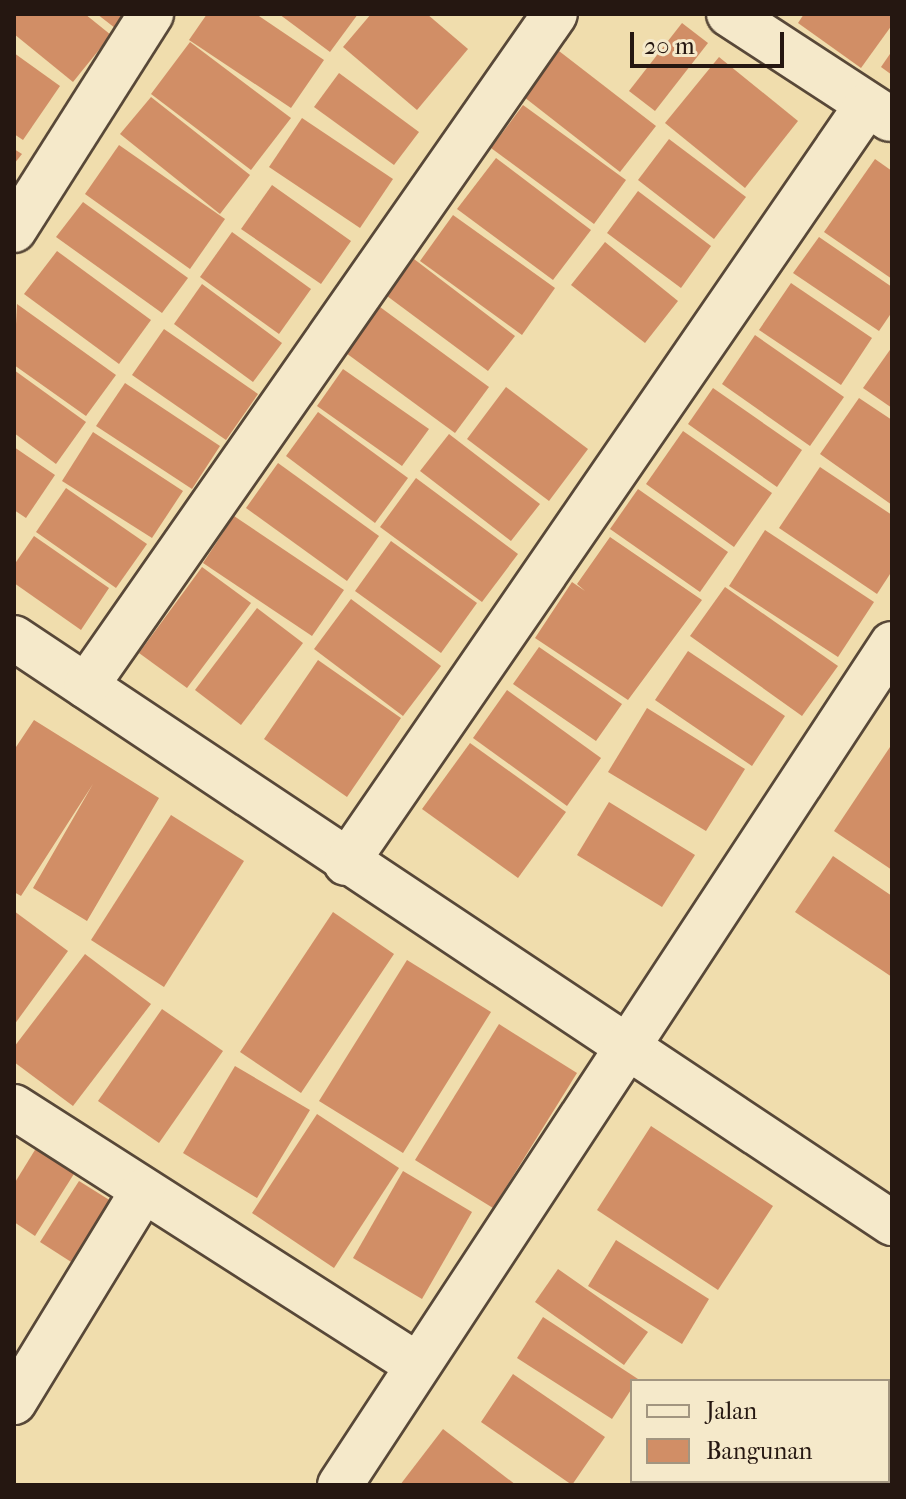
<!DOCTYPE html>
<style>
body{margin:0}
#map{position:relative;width:906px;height:1499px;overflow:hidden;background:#f0ddad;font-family:"IM FELL French Canon",serif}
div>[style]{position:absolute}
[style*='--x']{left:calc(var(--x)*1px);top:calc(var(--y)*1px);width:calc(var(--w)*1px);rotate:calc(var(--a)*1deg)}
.building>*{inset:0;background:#d18e66}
.roads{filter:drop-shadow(2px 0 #584838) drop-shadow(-2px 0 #584838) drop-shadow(0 2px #584838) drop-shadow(0 -2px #584838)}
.street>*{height:44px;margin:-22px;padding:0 22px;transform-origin:22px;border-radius:22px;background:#f5e9ca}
span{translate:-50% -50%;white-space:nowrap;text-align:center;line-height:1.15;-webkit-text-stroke:6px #f5e9ca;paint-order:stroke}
.frame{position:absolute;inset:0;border:16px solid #251711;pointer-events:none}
.legend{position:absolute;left:630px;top:1379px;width:260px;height:104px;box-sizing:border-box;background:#f5e9ca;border:2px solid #a29580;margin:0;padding:10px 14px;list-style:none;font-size:24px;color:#251711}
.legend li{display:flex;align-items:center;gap:16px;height:40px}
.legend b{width:40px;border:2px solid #a29580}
.scale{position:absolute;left:630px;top:32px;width:154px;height:36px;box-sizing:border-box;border:4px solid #251711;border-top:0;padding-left:10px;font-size:24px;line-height:28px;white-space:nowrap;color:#251711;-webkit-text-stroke:6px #f5e9ca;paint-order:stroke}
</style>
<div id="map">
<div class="building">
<div style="clip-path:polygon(14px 14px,85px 14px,111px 35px,73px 82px,14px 34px)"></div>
<div style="clip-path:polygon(97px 14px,125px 14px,115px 28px)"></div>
<div style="clip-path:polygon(207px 14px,256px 14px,324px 60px,291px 108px,189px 40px)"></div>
<div style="clip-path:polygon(279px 14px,358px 14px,330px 52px)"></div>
<div style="clip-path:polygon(371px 14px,427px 14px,468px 49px,417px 110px,343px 47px)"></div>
<div style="clip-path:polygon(804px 14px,892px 14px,892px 25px,861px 68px,798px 23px)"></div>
<div style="clip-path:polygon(682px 23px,708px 43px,655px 111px,629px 91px)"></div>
<div style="clip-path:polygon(190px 42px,291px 118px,251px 170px,151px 94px)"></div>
<div style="clip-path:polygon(559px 51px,656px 126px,620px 172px,524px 97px)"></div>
<div style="clip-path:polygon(892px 51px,892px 75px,881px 67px)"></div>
<div style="clip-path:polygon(14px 53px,60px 86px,23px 140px,14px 134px)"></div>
<div style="clip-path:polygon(719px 57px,798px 121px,745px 188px,665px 123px)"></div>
<div style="clip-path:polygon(339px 73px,419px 132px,394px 165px,314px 107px)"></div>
<div style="clip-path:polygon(151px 97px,250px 175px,220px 214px,120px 134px)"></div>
<div style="clip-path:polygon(523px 105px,626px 180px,594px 224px,491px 148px)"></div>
<div style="clip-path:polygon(302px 118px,393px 179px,360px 228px,269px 167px)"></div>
<div style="clip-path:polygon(669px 139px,746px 197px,714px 239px,638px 180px)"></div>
<div style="clip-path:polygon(119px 145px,225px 219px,190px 269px,85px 194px)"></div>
<div style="clip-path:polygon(14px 149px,22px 154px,14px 164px)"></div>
<div style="clip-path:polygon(496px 158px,591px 230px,553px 280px,457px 209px)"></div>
<div style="clip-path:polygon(875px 159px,892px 171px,892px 279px,824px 232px)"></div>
<div style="clip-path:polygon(272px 185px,351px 241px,321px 284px,241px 229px)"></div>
<div style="clip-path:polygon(638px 191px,711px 246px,681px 288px,607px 233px)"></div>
<div style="clip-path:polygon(83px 202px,188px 278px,162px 313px,56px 237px)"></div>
<div style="clip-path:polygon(453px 215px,555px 288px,522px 335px,420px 261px)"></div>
<div style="clip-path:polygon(232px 232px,311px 289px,279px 334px,200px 277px)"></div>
<div style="clip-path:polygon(819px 237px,892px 287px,892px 312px,879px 331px,793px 273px)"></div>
<div style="clip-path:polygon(605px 242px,678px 301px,645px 343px,571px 285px)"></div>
<div style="clip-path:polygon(57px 251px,151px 320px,119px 364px,24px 294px)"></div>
<div style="clip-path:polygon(414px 259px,515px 336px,488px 371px,387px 296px)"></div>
<div style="clip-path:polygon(791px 283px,872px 338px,841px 385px,759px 330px)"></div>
<div style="clip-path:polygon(202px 284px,282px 343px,253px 382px,174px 324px)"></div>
<div style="clip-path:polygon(17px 304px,116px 375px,86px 416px,14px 365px)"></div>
<div style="clip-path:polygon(380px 307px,489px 387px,455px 433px,346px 353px)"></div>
<div style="clip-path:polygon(164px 329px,258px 394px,226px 440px,132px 375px)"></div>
<div style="clip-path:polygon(755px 335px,844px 397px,810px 446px,722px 384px)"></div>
<div style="clip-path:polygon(892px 347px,892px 408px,863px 388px)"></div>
<div style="clip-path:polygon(343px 369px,429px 429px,402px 466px,317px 406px)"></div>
<div style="clip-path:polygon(14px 370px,86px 422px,56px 464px,14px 433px)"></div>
<div style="clip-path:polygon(125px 383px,220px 446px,192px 489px,96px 426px)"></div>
<div style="clip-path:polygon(506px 387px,588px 449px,549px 501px,467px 439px)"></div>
<div style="clip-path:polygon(713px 388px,802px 450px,777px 487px,688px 424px)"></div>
<div style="clip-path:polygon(859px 398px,892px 420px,892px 505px,820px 454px)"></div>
<div style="clip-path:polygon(318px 412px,408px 478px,375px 523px,286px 456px)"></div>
<div style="clip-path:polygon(683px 431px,772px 493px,734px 547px,646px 484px)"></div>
<div style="clip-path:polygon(93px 432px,183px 491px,152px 538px,62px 481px)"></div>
<div style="clip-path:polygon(449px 434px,540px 504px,511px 541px,420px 471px)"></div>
<div style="clip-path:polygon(14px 447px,55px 475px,26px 518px,14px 510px)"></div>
<div style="clip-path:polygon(278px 463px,379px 536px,347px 581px,246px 508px)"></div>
<div style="clip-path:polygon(820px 467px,892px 515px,892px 571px,877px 594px,779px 528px)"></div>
<div style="clip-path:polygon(416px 478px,518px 554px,482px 602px,380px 527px)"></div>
<div style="clip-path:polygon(66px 488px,147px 544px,116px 588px,36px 532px)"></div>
<div style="clip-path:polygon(638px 489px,728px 552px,700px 592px,610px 529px)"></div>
<div style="clip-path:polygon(234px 516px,344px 590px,312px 636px,203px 563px)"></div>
<div style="clip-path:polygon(765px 530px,874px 602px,838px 657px,729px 586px)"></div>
<div style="clip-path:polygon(34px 536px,109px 588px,81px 630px,14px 583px,14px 565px)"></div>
<div style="clip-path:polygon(610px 537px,702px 600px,628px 700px,535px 638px,572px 582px,585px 591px,577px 584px)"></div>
<div style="clip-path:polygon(391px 541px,477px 603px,441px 653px,355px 591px)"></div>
<div style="clip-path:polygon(202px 567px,251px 603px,187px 688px,139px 653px)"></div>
<div style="clip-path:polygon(725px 587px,838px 666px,802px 716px,690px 636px)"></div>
<div style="clip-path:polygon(351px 599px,441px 666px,403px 716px,314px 649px)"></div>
<div style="clip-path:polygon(257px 608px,303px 643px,241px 725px,195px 690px)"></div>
<div style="clip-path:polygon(539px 647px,622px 704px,596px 741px,513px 684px)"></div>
<div style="clip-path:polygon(688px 651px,785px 716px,752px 766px,655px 700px)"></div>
<div style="clip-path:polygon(318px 660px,401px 718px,347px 797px,264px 739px)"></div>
<div style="clip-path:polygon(507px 690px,601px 758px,567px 806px,473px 738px)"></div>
<div style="clip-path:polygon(647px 708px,745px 769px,706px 831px,608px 772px)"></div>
<div style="clip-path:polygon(34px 720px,159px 798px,87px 921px,33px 888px,93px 784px,21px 896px,14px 892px,14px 750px)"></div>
<div style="clip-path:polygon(470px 743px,566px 812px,518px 878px,422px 809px)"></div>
<div style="clip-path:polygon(892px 744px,892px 870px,834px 831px)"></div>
<div style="clip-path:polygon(609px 802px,695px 855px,662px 907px,577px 855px)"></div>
<div style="clip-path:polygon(171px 815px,244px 861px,164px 987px,91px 940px)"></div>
<div style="clip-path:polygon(833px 856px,892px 896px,892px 977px,795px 912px)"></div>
<div style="clip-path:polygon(14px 911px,68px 951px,14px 1025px)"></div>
<div style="clip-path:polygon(333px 912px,394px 954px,301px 1093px,240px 1052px)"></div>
<div style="clip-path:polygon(85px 954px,151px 1004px,73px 1106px,14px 1062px,14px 1047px)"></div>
<div style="clip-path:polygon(407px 960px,491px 1012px,403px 1153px,319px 1101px)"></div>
<div style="clip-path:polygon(162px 1009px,223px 1051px,159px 1143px,98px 1101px)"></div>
<div style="clip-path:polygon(499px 1024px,577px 1073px,493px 1208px,415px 1160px)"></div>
<div style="clip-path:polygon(235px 1066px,310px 1110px,257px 1198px,183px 1153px)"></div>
<div style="clip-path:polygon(317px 1114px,399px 1168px,334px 1268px,252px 1213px)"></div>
<div style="clip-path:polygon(651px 1126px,773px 1206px,718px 1290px,597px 1210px)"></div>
<div style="clip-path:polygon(38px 1145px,77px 1169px,35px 1236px,14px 1222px,14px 1184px)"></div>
<div style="clip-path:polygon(403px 1171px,472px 1212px,422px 1299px,353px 1258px)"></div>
<div style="clip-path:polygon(79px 1181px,119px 1206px,79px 1267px,40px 1242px)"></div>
<div style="clip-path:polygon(616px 1240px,709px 1299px,682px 1344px,588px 1286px)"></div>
<div style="clip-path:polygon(558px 1269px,648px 1332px,624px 1365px,535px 1302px)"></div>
<div style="clip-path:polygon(543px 1317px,638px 1379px,612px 1419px,517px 1358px)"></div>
<div style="clip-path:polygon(513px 1374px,605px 1437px,572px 1485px,481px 1422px)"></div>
<div style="clip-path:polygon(443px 1429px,516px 1485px,400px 1485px)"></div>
</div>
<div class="roads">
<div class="street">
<div style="--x:729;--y:14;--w:192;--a:33.1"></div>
<div style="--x:14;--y:230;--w:256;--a:-57.6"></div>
<div style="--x:14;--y:638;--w:1055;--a:33.68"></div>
<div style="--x:86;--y:686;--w:819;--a:-55.09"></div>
<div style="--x:346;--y:863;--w:920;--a:-55.5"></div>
<div style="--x:14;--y:1107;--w:479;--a:32.6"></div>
<div style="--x:14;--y:1402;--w:247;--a:-58.6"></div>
<div style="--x:340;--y:1485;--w:1006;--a:-56.72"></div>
</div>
</div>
<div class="frame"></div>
<ul class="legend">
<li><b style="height:10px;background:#f5e9ca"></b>Jalan</li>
<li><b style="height:22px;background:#d18e66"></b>Bangunan</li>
</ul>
<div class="scale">20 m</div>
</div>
